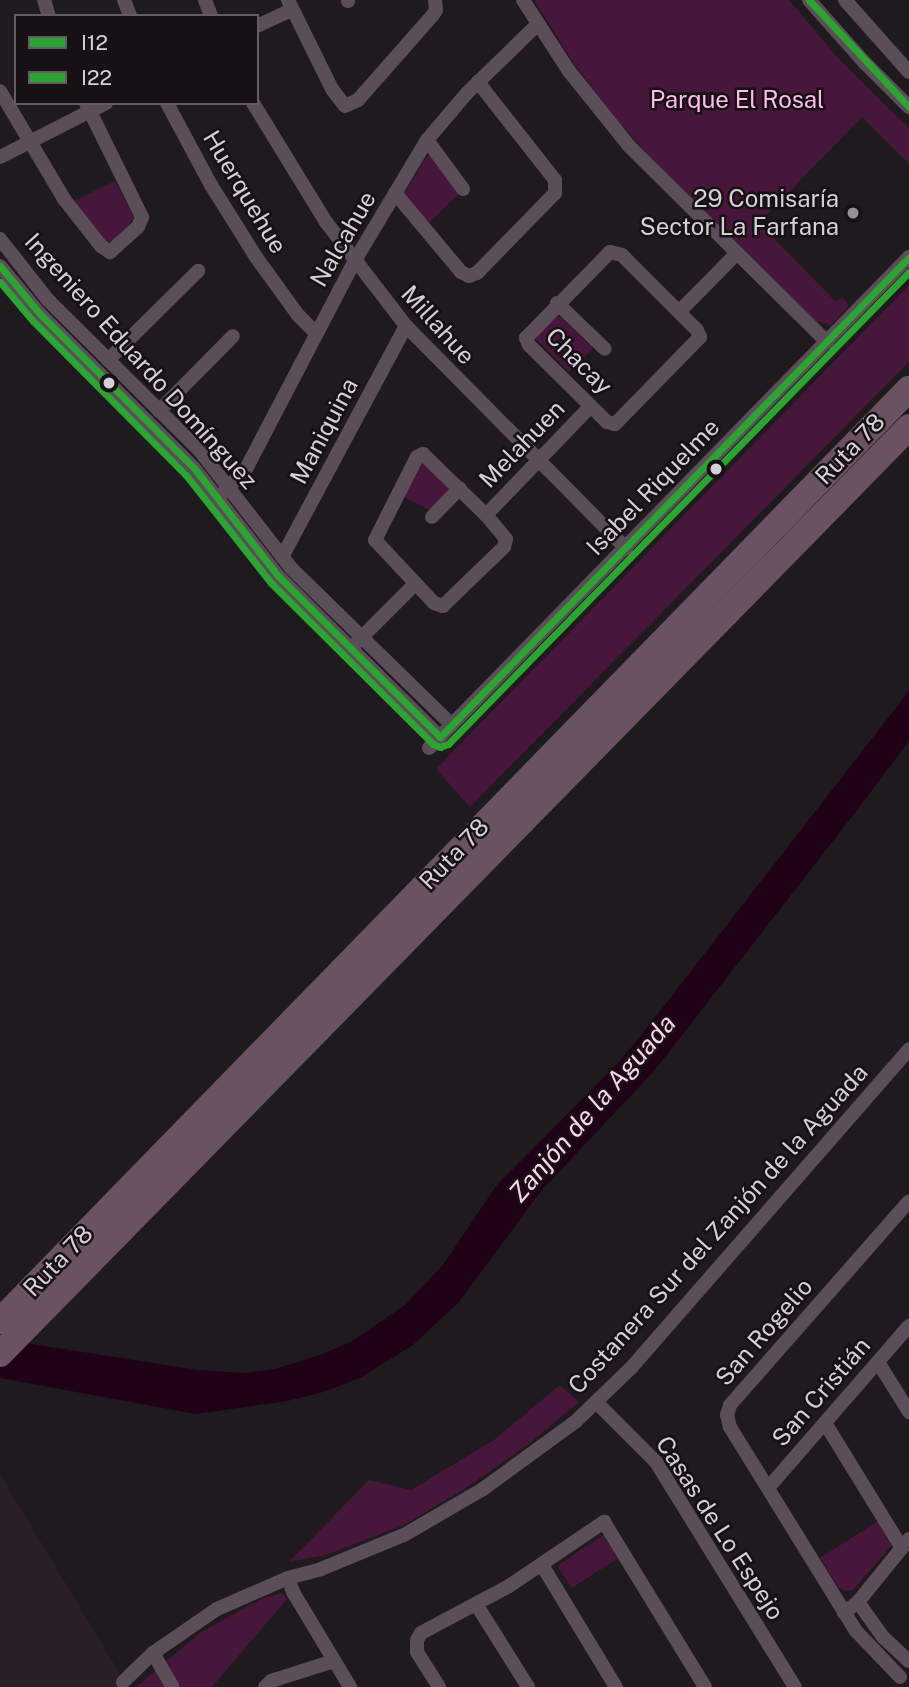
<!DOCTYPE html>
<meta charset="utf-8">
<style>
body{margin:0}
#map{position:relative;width:909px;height:1687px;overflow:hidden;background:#1f1a1d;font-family:"Public Sans",sans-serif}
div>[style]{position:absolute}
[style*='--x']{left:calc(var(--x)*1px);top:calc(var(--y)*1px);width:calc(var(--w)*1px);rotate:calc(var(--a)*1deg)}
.built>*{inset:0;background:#2a1e27}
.green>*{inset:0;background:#47163b}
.water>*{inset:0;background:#200218}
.minor>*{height:14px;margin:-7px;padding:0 7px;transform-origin:7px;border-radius:7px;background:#5b4e58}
.motorway>*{height:26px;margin:-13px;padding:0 13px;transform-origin:13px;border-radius:13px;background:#695363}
.bus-1>*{height:7px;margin:-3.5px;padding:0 3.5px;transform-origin:3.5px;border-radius:3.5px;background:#2da333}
.bus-2>*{height:7px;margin:-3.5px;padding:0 3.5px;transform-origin:3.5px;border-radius:3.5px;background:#2da333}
.dots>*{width:19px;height:19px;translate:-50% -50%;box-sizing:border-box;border:4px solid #171015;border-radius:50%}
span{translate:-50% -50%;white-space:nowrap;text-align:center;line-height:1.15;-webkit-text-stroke:5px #171015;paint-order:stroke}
.park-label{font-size:24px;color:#fdbce9}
.street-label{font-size:24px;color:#d5d0d3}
.poi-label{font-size:24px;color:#d5d0d3}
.right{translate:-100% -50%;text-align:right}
.water-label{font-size:26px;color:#fed2ef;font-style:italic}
.legend{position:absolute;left:14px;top:14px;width:245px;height:91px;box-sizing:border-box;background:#171015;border:2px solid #635d61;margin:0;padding:9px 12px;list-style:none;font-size:21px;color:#d5d0d3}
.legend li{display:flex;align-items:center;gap:14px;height:35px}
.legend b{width:35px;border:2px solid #635d61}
</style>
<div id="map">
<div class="built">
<div style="clip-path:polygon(0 1474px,128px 1687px,0 1687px)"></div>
</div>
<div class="green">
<div style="clip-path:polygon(534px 0,789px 0,839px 59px,909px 128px,909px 164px,862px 117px,759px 223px,836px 302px,842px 297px,849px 305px,831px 325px,814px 320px,649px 156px,613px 115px,573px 62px)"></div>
<div style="clip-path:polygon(428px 155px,434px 157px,460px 193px,427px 225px,404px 194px)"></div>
<div style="clip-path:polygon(115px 181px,134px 217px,125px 231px,108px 244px,72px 202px)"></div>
<div style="clip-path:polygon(909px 285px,909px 362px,470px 807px,436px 769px)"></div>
<div style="clip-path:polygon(556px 313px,593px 348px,569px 372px,535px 338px)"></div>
<div style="clip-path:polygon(422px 461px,453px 488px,431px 511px,403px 496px)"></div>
<div style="clip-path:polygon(560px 1385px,579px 1402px,530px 1443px,466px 1488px,404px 1525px,326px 1555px,289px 1562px,369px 1480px,411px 1490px,494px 1440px)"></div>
<div style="clip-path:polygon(878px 1521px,892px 1545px,853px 1590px,844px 1591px,839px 1588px,820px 1558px)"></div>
<div style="clip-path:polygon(603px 1535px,618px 1558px,572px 1588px,557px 1566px)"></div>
<div style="clip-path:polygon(282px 1593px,287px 1599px,212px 1687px,136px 1687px,201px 1632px,263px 1598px)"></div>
</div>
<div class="water">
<div style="clip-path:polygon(909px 691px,909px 741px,851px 818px,655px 1070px,541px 1191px,459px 1302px,413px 1345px,360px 1378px,323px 1392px,287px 1401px,196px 1414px,0 1378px,0 1339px,198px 1370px,245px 1373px,275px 1369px,323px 1354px,352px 1341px,405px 1305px,443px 1265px,496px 1186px,617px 1064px,639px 1038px)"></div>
</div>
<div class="minor">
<div style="--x:44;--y:0;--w:17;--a:73"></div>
<div style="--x:124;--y:0;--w:17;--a:69"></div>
<div style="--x:205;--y:0;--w:17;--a:69"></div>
<div style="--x:288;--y:0;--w:99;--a:63.7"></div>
<div style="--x:332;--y:89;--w:21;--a:53"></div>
<div style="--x:345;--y:106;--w:14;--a:-25"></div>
<div style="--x:358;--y:100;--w:113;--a:-48.6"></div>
<div style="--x:433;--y:15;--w:6;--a:-59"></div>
<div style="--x:436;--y:10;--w:10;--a:-96"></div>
<div style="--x:348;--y:0;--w:1;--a:90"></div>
<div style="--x:523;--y:0;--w:85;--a:57.1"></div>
<div style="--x:569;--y:71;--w:96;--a:51.3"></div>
<div style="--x:629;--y:146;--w:279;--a:44.7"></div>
<div style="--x:809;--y:0;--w:83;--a:48.4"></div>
<div style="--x:864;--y:62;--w:64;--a:45"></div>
<div style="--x:845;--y:0;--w:96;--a:48.4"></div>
<div style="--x:257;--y:26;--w:38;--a:-25"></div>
<div style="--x:0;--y:91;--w:126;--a:59.3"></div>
<div style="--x:64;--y:199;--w:60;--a:51.8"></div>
<div style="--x:101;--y:246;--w:11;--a:34"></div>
<div style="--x:110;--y:252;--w:38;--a:-42"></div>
<div style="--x:138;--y:227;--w:11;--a:-68"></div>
<div style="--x:142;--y:217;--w:127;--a:-116.2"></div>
<div style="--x:167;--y:103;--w:93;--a:61.8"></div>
<div style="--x:211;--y:185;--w:85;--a:58"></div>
<div style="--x:256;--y:257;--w:72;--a:54.1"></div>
<div style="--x:298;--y:315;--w:25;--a:45"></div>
<div style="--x:253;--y:103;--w:140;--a:58.5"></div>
<div style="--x:326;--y:222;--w:131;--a:52.4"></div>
<div style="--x:406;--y:326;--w:313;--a:45.3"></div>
<div style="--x:427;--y:140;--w:61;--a:53.7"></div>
<div style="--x:0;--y:157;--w:119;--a:-27"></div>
<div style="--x:395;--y:193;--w:103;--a:50.1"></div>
<div style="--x:461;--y:272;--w:9;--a:27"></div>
<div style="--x:469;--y:276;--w:9;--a:-21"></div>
<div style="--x:477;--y:273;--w:112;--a:-45.7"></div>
<div style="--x:555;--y:193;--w:13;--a:-90"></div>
<div style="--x:555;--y:180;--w:125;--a:-128.2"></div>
<div style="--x:0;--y:239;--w:78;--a:51.8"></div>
<div style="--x:48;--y:300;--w:214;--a:44.8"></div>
<div style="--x:200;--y:451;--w:150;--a:52.1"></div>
<div style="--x:292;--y:569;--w:223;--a:44.3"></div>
<div style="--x:610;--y:252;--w:12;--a:14"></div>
<div style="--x:622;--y:255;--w:106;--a:45"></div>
<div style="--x:697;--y:330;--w:8;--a:67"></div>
<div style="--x:700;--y:337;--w:122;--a:134.3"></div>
<div style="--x:615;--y:424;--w:8;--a:-166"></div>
<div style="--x:607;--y:422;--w:110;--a:-135.4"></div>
<div style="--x:529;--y:345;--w:8;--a:-113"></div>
<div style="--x:526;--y:338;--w:120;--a:-45.7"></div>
<div style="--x:0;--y:266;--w:62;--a:50.2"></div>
<div style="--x:40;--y:314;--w:218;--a:45"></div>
<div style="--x:194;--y:468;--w:137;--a:52.1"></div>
<div style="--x:278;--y:576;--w:228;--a:44.8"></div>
<div style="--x:557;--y:303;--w:66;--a:43.8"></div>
<div style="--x:679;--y:312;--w:81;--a:-45.5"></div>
<div style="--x:108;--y:360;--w:127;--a:-44.7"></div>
<div style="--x:159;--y:411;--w:105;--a:-45.4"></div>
<div style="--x:423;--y:454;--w:88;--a:44.1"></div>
<div style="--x:486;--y:515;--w:31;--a:50"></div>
<div style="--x:506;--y:539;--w:8;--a:104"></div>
<div style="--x:504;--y:547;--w:85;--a:136"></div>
<div style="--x:443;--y:606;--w:9;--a:-162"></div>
<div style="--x:434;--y:603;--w:86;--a:-133.1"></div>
<div style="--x:375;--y:540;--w:93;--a:-63.2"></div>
<div style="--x:417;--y:457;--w:7;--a:-27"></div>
<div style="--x:223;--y:493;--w:35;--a:-47"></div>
<div style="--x:247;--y:467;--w:231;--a:-62.4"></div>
<div style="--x:354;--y:262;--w:142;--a:-59.1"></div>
<div style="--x:427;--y:140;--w:62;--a:-49.6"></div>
<div style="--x:467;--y:93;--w:99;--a:-44.2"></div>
<div style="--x:486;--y:515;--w:151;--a:-46.1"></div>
<div style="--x:432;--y:517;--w:40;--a:-46"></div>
<div style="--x:282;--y:557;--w:262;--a:-61.8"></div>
<div style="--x:357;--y:642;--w:82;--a:-45"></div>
<div style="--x:429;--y:748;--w:687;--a:-45.65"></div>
<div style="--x:878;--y:1362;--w:59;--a:58.2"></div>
<div style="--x:596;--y:1402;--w:85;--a:45"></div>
<div style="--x:656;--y:1462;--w:264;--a:58.3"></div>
<div style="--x:825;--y:1423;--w:147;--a:58.4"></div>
<div style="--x:768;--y:1488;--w:215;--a:-49"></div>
<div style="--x:542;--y:1565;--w:143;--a:58.8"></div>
<div style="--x:288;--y:1578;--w:15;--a:70"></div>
<div style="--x:293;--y:1592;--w:111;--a:59"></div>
<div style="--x:858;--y:1602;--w:43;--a:54.5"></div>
<div style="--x:883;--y:1637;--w:35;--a:43"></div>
<div style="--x:476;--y:1604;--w:98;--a:57.9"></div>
<div style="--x:844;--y:1613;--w:18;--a:-38"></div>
<div style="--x:858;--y:1602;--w:81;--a:-51"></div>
<div style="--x:153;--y:1653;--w:39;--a:60"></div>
<div style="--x:900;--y:1677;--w:64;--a:-133.7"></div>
<div style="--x:856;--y:1631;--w:240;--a:-121.7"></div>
<div style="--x:730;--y:1427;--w:12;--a:-104"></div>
<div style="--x:727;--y:1415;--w:10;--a:-73"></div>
<div style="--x:730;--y:1405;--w:271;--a:-48.7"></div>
<div style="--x:123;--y:1682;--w:42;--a:-44"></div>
<div style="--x:153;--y:1653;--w:78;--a:-34.5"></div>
<div style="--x:217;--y:1609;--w:77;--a:-23.6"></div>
<div style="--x:288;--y:1578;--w:34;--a:-15"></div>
<div style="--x:321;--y:1569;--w:90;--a:-22.3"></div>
<div style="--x:404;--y:1535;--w:91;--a:-30.2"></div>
<div style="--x:483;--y:1489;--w:114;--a:-36.1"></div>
<div style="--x:575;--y:1422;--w:78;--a:-44"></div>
<div style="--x:631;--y:1368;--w:423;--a:-48.9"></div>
<div style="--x:265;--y:1687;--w:8;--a:-45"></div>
<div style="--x:271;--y:1681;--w:66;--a:-17.6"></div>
<div style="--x:439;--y:1687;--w:41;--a:-122.2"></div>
<div style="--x:417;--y:1652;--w:12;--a:-90"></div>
<div style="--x:417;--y:1640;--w:8;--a:-60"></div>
<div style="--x:421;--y:1633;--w:100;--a:-28.1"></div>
<div style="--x:509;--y:1586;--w:115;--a:-34"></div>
<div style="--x:604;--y:1522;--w:193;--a:58.5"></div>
</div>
<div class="motorway">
<div style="--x:0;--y:1321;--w:1302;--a:-45.72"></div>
<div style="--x:0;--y:1354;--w:1298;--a:-45.56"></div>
</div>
<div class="bus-1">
<div style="--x:809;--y:0;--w:146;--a:46.9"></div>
<div style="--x:0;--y:266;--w:62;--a:50.2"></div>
<div style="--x:40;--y:314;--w:218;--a:45"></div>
<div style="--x:194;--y:468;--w:137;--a:52.1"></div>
<div style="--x:278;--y:576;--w:228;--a:44.8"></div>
<div style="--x:440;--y:737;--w:671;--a:-45.66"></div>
</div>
<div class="bus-2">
<div style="--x:0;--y:282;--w:51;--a:49.8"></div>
<div style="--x:33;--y:321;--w:217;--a:45.2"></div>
<div style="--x:186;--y:475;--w:137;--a:51.8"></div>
<div style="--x:271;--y:583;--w:228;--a:44.8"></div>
<div style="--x:433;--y:744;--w:8;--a:23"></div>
<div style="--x:440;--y:747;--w:9;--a:-21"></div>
<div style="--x:448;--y:744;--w:660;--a:-45.68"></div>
</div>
<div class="dots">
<div style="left:853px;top:213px;background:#959093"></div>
<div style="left:109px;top:383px;background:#d5d0d3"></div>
<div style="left:716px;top:469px;background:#d5d0d3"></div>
</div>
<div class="park-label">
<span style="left:737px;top:100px">Parque El Rosal</span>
</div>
<div class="street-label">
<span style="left:245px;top:192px;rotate:59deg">Huerquehue</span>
<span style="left:343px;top:239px;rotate:-60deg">Nalcahue</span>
<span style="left:438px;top:325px;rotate:48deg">Millahue</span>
<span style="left:141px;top:361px;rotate:48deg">Ingeniero Eduardo Domínguez</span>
<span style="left:579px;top:361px;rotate:45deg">Chacay</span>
<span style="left:324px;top:431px;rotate:-62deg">Maniquina</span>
<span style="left:522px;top:444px;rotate:-46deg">Melahuen</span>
<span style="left:850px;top:449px;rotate:-46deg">Ruta 78</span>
<span style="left:653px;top:487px;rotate:-46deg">Isabel Riquelme</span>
<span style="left:454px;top:854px;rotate:-46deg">Ruta 78</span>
<span style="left:718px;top:1229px;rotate:-48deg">Costanera Sur del Zanjón de la Aguada</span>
<span style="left:58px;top:1261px;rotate:-46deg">Ruta 78</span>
<span style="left:764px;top:1332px;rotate:-49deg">San Rogelio</span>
<span style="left:821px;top:1392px;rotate:-49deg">San Cristián</span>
<span style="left:720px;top:1528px;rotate:57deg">Casas de Lo Espejo</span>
</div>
<div class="poi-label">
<span class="right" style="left:839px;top:213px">29 Comisaría<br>Sector La Farfana</span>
</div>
<div class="water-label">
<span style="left:592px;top:1108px;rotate:-49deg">Zanjón de la Aguada</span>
</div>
<ul class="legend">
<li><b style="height:9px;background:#2da333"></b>I12</li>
<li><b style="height:9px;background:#2da333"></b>I22</li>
</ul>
</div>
